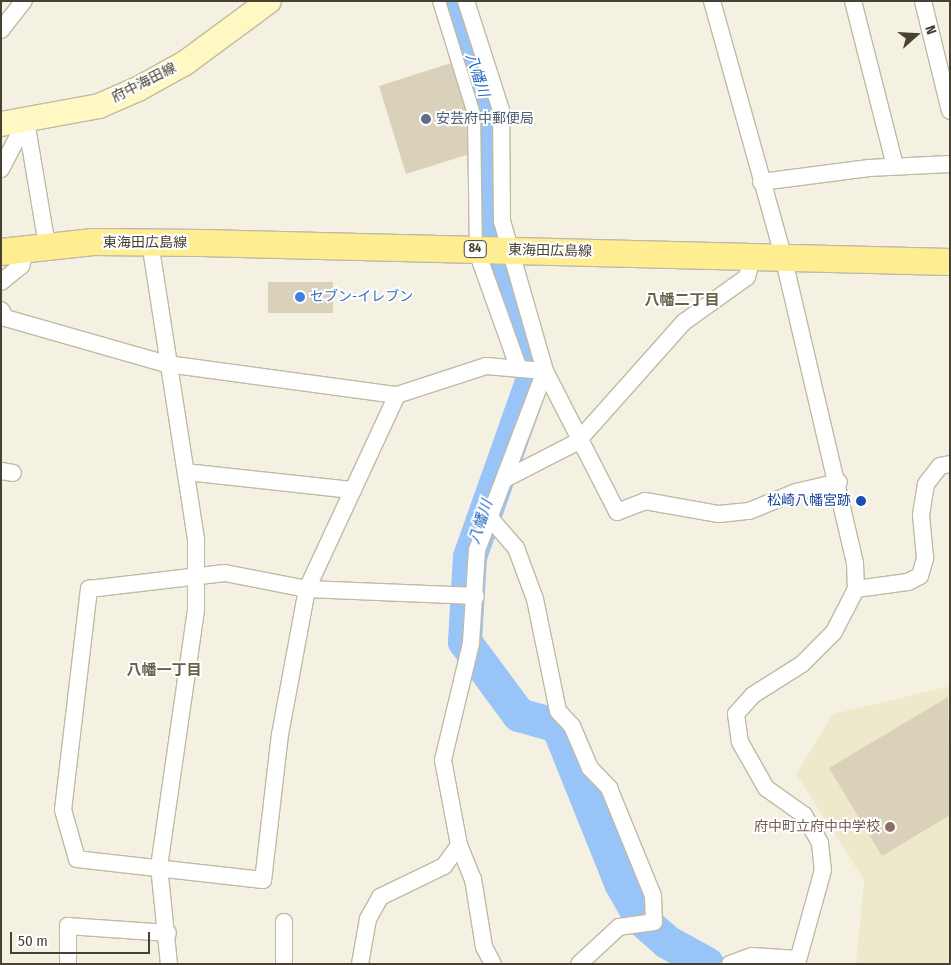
<!DOCTYPE html>
<meta charset="utf-8">
<style>
body{margin:0}
#map{position:relative;width:951px;height:965px;overflow:hidden;background:#f4f1e3;font-family:"Fira Sans Condensed","Noto Sans JP",sans-serif}
div>[style]{position:absolute}
[style*='--x']{left:calc(var(--x)*1px);top:calc(var(--y)*1px);width:calc(var(--w)*1px);rotate:calc(var(--a)*1deg)}
.education>*{inset:0;background:#efe9cb}
.river>*{height:34px;margin:-17px;padding:0 17px;transform-origin:17px;border-radius:17px;background:#98c4f8}
.building>*{inset:0;background:#dad1ba}
.roads{filter:drop-shadow(1px 0 #c0baa5) drop-shadow(-1px 0 #c0baa5) drop-shadow(0 1px #c0baa5) drop-shadow(0 -1px #c0baa5)}
.pedestrian>*{height:12px;margin:-6px;padding:0 6px;transform-origin:6px;border-radius:6px;background:#fff}
.minor>*{height:16px;margin:-8px;padding:0 8px;transform-origin:8px;border-radius:8px;background:#fff}
.secondary>*{height:24px;margin:-12px;padding:0 12px;transform-origin:12px;border-radius:12px;background:#fff8c2}
.primary>*{height:26px;margin:-13px;padding:0 13px;transform-origin:13px;border-radius:13px;background:#ffee91}
.dots>*{width:14px;height:14px;translate:-50% -50%;box-sizing:border-box;border:2px solid #fff;border-radius:50%}
span{translate:-50% -50%;white-space:nowrap;text-align:center;line-height:1.15;-webkit-text-stroke:4px #fff;paint-order:stroke}
.shield-label span{padding:1px 4px;background:#fff;border:1px solid;border-radius:4px;-webkit-text-stroke-width:0}
.shield-label{font-size:12px;color:#464133;font-weight:700}
.street-label{font-size:14px;color:#464133}
.service-label{font-size:14px;color:#4e5e75}
.left{translate:0 -50%;text-align:left}
.shop-label{font-size:14px;color:#366cbe}
.transit-label{font-size:14px;color:#164399}
.right{translate:-100% -50%;text-align:right}
.education-label{font-size:14px;color:#785e54}
.water-label{font-size:15px;color:#2066be;font-style:italic}
.neighbourhood-label{font-size:15px;color:#6a6149;font-weight:700}
.frame{position:absolute;inset:0;border:2px solid #464133;pointer-events:none}
.north{position:absolute;left:891px;top:10px;width:50px;height:50px;-webkit-text-stroke:4px #fff;paint-order:stroke;rotate:71deg;font-size:14px;font-weight:700;line-height:20px;text-align:center;color:#464133}
.north::after{content:'';display:block;margin:auto;width:18px;height:22px;background:#464133;clip-path:polygon(50% 0,100% 100%,50% 72%,0 100%)}
.scale{position:absolute;left:10px;top:932px;width:140px;height:22px;box-sizing:border-box;border:2px solid #464133;border-top:0;padding-left:6px;font-size:15px;line-height:18px;white-space:nowrap;color:#464133;-webkit-text-stroke:4px #fff;paint-order:stroke}
</style>
<div id="map">
<div class="education">
<div style="clip-path:polygon(950px 686px,950px 964px,856px 964px,864px 880px,796px 774px,833px 714px)"></div>
</div>
<div class="river">
<div style="--x:453;--y:1;--w:140;--a:73.4"></div>
<div style="--x:493;--y:135;--w:105;--a:91.6"></div>
<div style="--x:490;--y:240;--w:145;--a:72.8"></div>
<div style="--x:533;--y:379;--w:189;--a:109.5"></div>
<div style="--x:470;--y:557;--w:85;--a:93.4"></div>
<div style="--x:465;--y:642;--w:91;--a:53.5"></div>
<div style="--x:519;--y:715;--w:41;--a:15.8"></div>
<div style="--x:558;--y:726;--w:169;--a:68.1"></div>
<div style="--x:621;--y:883;--w:43;--a:60.4"></div>
<div style="--x:642;--y:920;--w:33;--a:41"></div>
<div style="--x:667;--y:942;--w:46;--a:28.8"></div>
</div>
<div class="building">
<div style="clip-path:polygon(451px 63px,479px 151px,406px 174px,379px 86px)"></div>
<div style="clip-path:polygon(268px 282px,333px 282px,333px 313px,268px 313px)"></div>
<div style="clip-path:polygon(948px 697px,950px 815px,882px 856px,829px 768px)"></div>
</div>
<div class="roads">
<div class="pedestrian">
<div style="--x:439;--y:1;--w:118;--a:72.8"></div>
<div style="--x:474;--y:114;--w:135;--a:89.2"></div>
</div>
<div class="minor">
<div style="--x:712;--y:1;--w:265;--a:74.4"></div>
<div style="--x:783;--y:256;--w:315;--a:76.8"></div>
<div style="--x:855;--y:563;--w:26;--a:88"></div>
<div style="--x:856;--y:589;--w:48;--a:117.1"></div>
<div style="--x:834;--y:632;--w:45;--a:135"></div>
<div style="--x:802;--y:664;--w:58;--a:147.7"></div>
<div style="--x:753;--y:695;--w:25;--a:132"></div>
<div style="--x:736;--y:714;--w:28;--a:82"></div>
<div style="--x:740;--y:742;--w:53;--a:60.5"></div>
<div style="--x:766;--y:788;--w:47;--a:35.4"></div>
<div style="--x:804;--y:815;--w:32;--a:60"></div>
<div style="--x:820;--y:843;--w:27;--a:84"></div>
<div style="--x:823;--y:870;--w:98;--a:105.5"></div>
<div style="--x:853;--y:1;--w:170;--a:75.7"></div>
<div style="--x:923;--y:1;--w:113;--a:76.2"></div>
<div style="--x:1;--y:30;--w:37;--a:-52"></div>
<div style="--x:1;--y:169;--w:54;--a:-62.5"></div>
<div style="--x:26;--y:121;--w:126;--a:80.4"></div>
<div style="--x:761;--y:182;--w:109;--a:-7.4"></div>
<div style="--x:869;--y:168;--w:81;--a:-2.8"></div>
<div style="--x:150;--y:242;--w:302;--a:81.2"></div>
<div style="--x:196;--y:540;--w:70;--a:90"></div>
<div style="--x:196;--y:610;--w:259;--a:98.2"></div>
<div style="--x:159;--y:866;--w:99;--a:84.2"></div>
<div style="--x:476;--y:249;--w:127;--a:70.3"></div>
<div style="--x:1;--y:282;--w:26;--a:-39"></div>
<div style="--x:21;--y:266;--w:19;--a:-74"></div>
<div style="--x:1;--y:310;--w:9;--a:63"></div>
<div style="--x:5;--y:318;--w:168;--a:15.9"></div>
<div style="--x:167;--y:364;--w:232;--a:7.7"></div>
<div style="--x:397;--y:395;--w:94;--a:-18"></div>
<div style="--x:486;--y:366;--w:59;--a:4.8"></div>
<div style="--x:545;--y:371;--w:158;--a:62.9"></div>
<div style="--x:617;--y:512;--w:30;--a:-21"></div>
<div style="--x:645;--y:501;--w:75;--a:10"></div>
<div style="--x:719;--y:514;--w:30;--a:-6"></div>
<div style="--x:749;--y:511;--w:51;--a:-22"></div>
<div style="--x:796;--y:492;--w:44;--a:-13.1"></div>
<div style="--x:397;--y:395;--w:214;--a:114.9"></div>
<div style="--x:307;--y:589;--w:147;--a:100.5"></div>
<div style="--x:280;--y:734;--w:147;--a:96.6"></div>
<div style="--x:263;--y:880;--w:187;--a:-173.6"></div>
<div style="--x:77;--y:859;--w:51;--a:-105.9"></div>
<div style="--x:63;--y:810;--w:223;--a:-83.3"></div>
<div style="--x:89;--y:589;--w:137;--a:-6.7"></div>
<div style="--x:225;--y:573;--w:84;--a:11"></div>
<div style="--x:307;--y:589;--w:169;--a:2.4"></div>
<div style="--x:1;--y:471;--w:12;--a:9"></div>
<div style="--x:186;--y:472;--w:168;--a:6.2"></div>
<div style="--x:507;--y:478;--w:79;--a:-27.2"></div>
<div style="--x:577;--y:442;--w:161;--a:-48.3"></div>
<div style="--x:684;--y:322;--w:77;--a:-35.5"></div>
<div style="--x:747;--y:277;--w:23;--a:-75"></div>
<div style="--x:490;--y:518;--w:40;--a:49"></div>
<div style="--x:516;--y:548;--w:54;--a:69.6"></div>
<div style="--x:535;--y:599;--w:114;--a:78.4"></div>
<div style="--x:558;--y:711;--w:21;--a:47"></div>
<div style="--x:572;--y:726;--w:46;--a:66.8"></div>
<div style="--x:590;--y:768;--w:28;--a:46"></div>
<div style="--x:609;--y:788;--w:117;--a:67.8"></div>
<div style="--x:653;--y:896;--w:26;--a:88"></div>
<div style="--x:654;--y:922;--w:35;--a:172"></div>
<div style="--x:619;--y:927;--w:54;--a:137.2"></div>
<div style="--x:856;--y:589;--w:52;--a:-7.7"></div>
<div style="--x:908;--y:582;--w:13;--a:-27"></div>
<div style="--x:920;--y:576;--w:19;--a:-74"></div>
<div style="--x:925;--y:558;--w:43;--a:-95.3"></div>
<div style="--x:921;--y:515;--w:31;--a:-81"></div>
<div style="--x:926;--y:484;--w:23;--a:-52"></div>
<div style="--x:940;--y:466;--w:10;--a:-11"></div>
<div style="--x:459;--y:845;--w:37;--a:68"></div>
<div style="--x:473;--y:879;--w:69;--a:80.8"></div>
<div style="--x:484;--y:947;--w:19;--a:62"></div>
<div style="--x:284;--y:922;--w:42;--a:90"></div>
<div style="--x:68;--y:964;--w:38;--a:-90"></div>
<div style="--x:68;--y:926;--w:100;--a:4"></div>
<div style="--x:360;--y:964;--w:46;--a:-79.9"></div>
<div style="--x:368;--y:919;--w:25;--a:-61"></div>
<div style="--x:380;--y:897;--w:71;--a:-25.8"></div>
<div style="--x:444;--y:866;--w:26;--a:-54"></div>
<div style="--x:459;--y:845;--w:86;--a:-100.7"></div>
<div style="--x:443;--y:760;--w:120;--a:-76.5"></div>
<div style="--x:471;--y:643;--w:93;--a:-86.3"></div>
<div style="--x:477;--y:550;--w:191;--a:-69.2"></div>
<div style="--x:545;--y:371;--w:156;--a:-106"></div>
<div style="--x:502;--y:221;--w:111;--a:-90.5"></div>
<div style="--x:501;--y:110;--w:114;--a:-107.8"></div>
<div style="--x:730;--y:964;--w:23;--a:-20"></div>
<div style="--x:752;--y:956;--w:46;--a:3.7"></div>
</div>
<div class="secondary">
<div style="--x:1;--y:124;--w:100;--a:-10.4"></div>
<div style="--x:99;--y:106;--w:43;--a:-23.6"></div>
<div style="--x:138;--y:89;--w:54;--a:-29"></div>
<div style="--x:185;--y:63;--w:104;--a:-36.4"></div>
</div>
<div class="primary">
<div style="--x:1;--y:252;--w:93;--a:-6.2"></div>
<div style="--x:93;--y:242;--w:109;--a:0.5"></div>
<div style="--x:202;--y:243;--w:748;--a:1.46"></div>
</div>
</div>
<div class="dots">
<div style="left:426px;top:119px;background:#5c6f8a"></div>
<div style="left:300px;top:297px;background:#3f7fe0"></div>
<div style="left:861px;top:501px;background:#1a4fb4"></div>
<div style="left:890px;top:827px;background:#8d6e63"></div>
</div>
<div class="shield-label">
<span style="left:475px;top:249px">84</span>
</div>
<div class="street-label">
<span style="left:144px;top:83px;rotate:-27deg">府中海田線</span>
<span style="left:145px;top:243px">東海田広島線</span>
<span style="left:550px;top:251px;rotate:1deg">東海田広島線</span>
</div>
<div class="service-label">
<span class="left" style="left:436px;top:119px">安芸府中郵便局</span>
</div>
<div class="shop-label">
<span class="left" style="left:310px;top:297px">セブン-イレブン</span>
</div>
<div class="transit-label">
<span class="right" style="left:851px;top:501px">松崎八幡宮跡</span>
</div>
<div class="education-label">
<span class="right" style="left:880px;top:827px">府中町立府中中学校</span>
</div>
<div class="water-label">
<span style="left:477px;top:75px;rotate:72deg">八幡川</span>
<span style="left:481px;top:522px;rotate:-72deg">八幡川</span>
</div>
<div class="neighbourhood-label">
<span style="left:682px;top:301px">八幡二丁目</span>
<span style="left:164px;top:671px">八幡一丁目</span>
</div>
<div class="frame"></div>
<div class="north">N</div>
<div class="scale">50 m</div>
</div>
